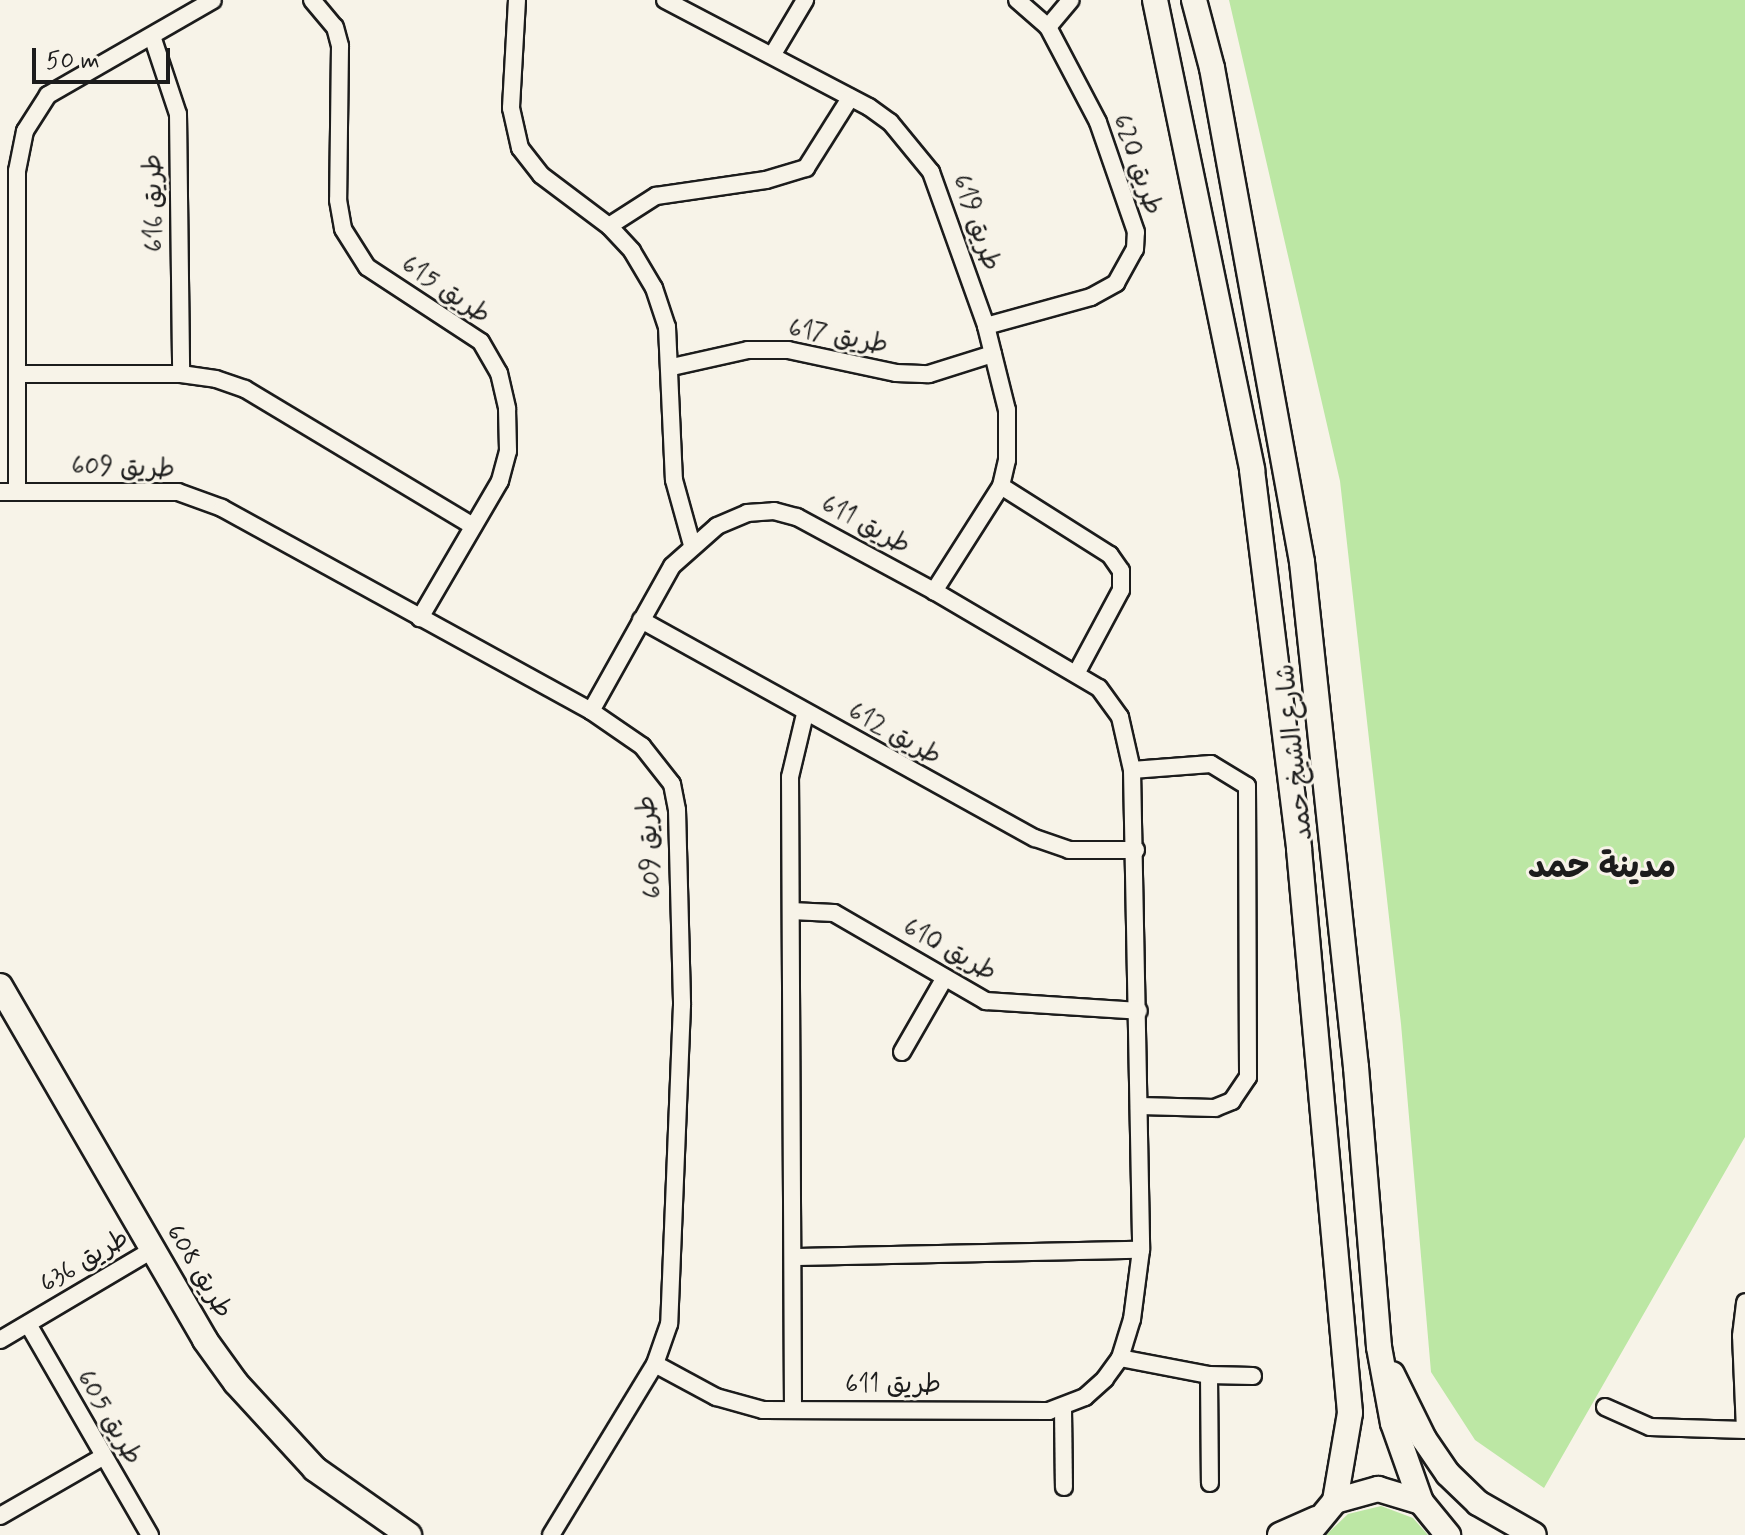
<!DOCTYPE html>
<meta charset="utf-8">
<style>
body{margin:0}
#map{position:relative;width:1745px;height:1535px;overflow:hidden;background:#f7f3e8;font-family:Mynerve,"Playpen Sans Arabic",sans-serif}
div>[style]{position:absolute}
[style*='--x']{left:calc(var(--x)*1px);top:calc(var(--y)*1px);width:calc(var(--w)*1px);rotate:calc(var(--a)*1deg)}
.green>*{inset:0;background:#bce7a4}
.roads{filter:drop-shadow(2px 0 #1c1c1c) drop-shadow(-2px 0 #1c1c1c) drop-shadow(0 2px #1c1c1c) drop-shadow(0 -2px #1c1c1c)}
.street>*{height:16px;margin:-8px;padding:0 8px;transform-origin:8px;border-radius:8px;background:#f7f3e8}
.secondary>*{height:24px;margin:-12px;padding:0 12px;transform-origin:12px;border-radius:12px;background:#f7f3e8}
span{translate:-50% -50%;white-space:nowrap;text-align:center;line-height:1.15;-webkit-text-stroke:6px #f7f3e8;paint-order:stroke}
.street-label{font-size:26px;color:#1c1c1c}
.district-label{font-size:34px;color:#1c1c1c;font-weight:700}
.scale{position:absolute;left:32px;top:48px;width:138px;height:36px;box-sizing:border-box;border:4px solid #1c1c1c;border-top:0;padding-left:10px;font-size:24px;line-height:28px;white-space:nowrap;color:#1c1c1c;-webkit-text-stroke:6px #f7f3e8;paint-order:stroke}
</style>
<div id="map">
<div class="green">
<div style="clip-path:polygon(1229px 0,1745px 0,1745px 1137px,1544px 1488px,1475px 1440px,1431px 1372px,1401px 1024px,1340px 481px)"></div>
<div style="clip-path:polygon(1381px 1506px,1413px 1518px,1428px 1535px,1326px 1535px,1348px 1514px)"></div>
</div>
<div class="roads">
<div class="street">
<div style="--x:312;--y:0;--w:35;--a:50"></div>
<div style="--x:335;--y:27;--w:20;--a:75"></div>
<div style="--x:340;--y:46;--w:154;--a:90.7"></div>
<div style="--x:338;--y:200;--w:29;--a:80"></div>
<div style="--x:343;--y:229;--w:45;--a:57.7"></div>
<div style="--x:367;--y:267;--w:136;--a:33.3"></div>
<div style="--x:481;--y:342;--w:36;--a:60"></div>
<div style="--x:499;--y:373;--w:37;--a:77"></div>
<div style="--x:507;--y:409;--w:42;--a:88.6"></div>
<div style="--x:508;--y:451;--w:31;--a:105"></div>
<div style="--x:500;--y:481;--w:159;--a:120.3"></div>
<div style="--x:517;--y:0;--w:108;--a:93.2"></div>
<div style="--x:511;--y:108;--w:41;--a:77.3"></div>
<div style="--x:520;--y:148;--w:34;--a:52"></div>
<div style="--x:541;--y:175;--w:85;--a:36.9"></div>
<div style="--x:609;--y:226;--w:34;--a:47"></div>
<div style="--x:632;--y:251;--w:43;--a:59.3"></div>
<div style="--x:654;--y:288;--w:41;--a:71.6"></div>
<div style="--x:667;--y:327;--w:153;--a:87.4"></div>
<div style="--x:674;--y:480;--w:67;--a:74.5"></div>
<div style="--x:665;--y:0;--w:230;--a:27.7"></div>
<div style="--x:869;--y:107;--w:26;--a:36"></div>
<div style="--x:890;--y:122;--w:65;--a:50.6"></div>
<div style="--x:931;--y:172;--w:164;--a:70.3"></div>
<div style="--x:986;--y:326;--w:87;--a:76"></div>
<div style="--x:1007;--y:410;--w:50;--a:90"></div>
<div style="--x:1007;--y:460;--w:27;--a:103"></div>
<div style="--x:1001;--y:486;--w:125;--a:122.5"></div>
<div style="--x:1048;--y:27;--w:35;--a:-50"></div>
<div style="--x:152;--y:36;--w:82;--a:71.6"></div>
<div style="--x:178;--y:114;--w:260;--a:89.3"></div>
<div style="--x:773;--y:54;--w:63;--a:-59.3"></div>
<div style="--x:609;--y:226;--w:56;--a:-32.6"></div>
<div style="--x:656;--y:196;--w:111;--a:-8.3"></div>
<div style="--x:766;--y:180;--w:42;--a:-16.7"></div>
<div style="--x:806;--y:168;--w:83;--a:-57.8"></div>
<div style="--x:986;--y:326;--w:109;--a:-15.4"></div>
<div style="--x:1091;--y:297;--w:29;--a:-29"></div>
<div style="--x:1116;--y:283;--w:39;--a:-61"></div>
<div style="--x:1135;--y:249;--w:17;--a:-87"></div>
<div style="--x:1136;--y:232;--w:116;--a:-109.1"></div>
<div style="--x:1098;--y:122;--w:107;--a:-117.8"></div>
<div style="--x:1048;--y:27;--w:41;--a:-138.9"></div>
<div style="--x:672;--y:367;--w:78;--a:-12.6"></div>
<div style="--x:748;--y:350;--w:40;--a:0"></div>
<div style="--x:788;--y:350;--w:110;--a:12"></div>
<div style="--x:896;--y:373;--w:33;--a:2"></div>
<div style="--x:929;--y:374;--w:67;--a:-17.4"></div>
<div style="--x:17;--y:374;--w:164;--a:0"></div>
<div style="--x:181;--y:374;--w:35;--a:8"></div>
<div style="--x:216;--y:379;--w:31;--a:19"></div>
<div style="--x:245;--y:389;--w:266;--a:31"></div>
<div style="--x:1001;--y:486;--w:129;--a:32.3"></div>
<div style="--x:1110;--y:555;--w:19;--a:55"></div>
<div style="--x:1121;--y:571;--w:19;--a:90"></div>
<div style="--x:1121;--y:590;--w:95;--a:118.2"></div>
<div style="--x:0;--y:492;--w:178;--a:0"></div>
<div style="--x:178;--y:492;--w:47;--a:20"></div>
<div style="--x:222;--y:508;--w:421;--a:28.8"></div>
<div style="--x:591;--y:711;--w:62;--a:34.5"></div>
<div style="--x:642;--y:746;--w:48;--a:51.7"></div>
<div style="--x:672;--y:784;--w:26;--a:79"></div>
<div style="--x:677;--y:810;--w:195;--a:88.5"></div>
<div style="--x:682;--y:1005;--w:319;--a:92.3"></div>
<div style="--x:669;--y:1324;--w:42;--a:109.3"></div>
<div style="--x:655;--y:1364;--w:200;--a:121.3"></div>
<div style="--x:17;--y:492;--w:321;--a:-90"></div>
<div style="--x:17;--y:171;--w:41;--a:-78.7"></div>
<div style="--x:25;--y:131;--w:43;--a:-57.4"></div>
<div style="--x:48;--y:95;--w:190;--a:-29.9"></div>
<div style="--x:641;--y:620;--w:450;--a:29"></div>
<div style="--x:1035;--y:838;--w:36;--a:19"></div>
<div style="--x:1069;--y:850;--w:67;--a:0"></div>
<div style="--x:591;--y:711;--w:166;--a:-60.8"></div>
<div style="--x:672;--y:566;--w:60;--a:-41.6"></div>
<div style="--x:717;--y:526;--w:33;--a:-23"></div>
<div style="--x:747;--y:513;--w:27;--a:-4"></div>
<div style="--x:774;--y:511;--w:24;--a:15"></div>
<div style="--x:797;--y:517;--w:156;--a:28.4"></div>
<div style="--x:934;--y:591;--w:191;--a:30.5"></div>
<div style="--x:1099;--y:688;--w:36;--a:54"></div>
<div style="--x:1120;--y:717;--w:54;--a:77.2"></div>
<div style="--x:1132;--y:770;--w:480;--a:88.9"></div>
<div style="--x:1141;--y:1250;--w:70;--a:97.4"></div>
<div style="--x:1132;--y:1319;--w:41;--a:107.1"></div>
<div style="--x:1120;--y:1358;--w:26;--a:126"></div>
<div style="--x:1105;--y:1379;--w:27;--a:138"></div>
<div style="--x:1085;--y:1397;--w:39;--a:159"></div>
<div style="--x:1049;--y:1411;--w:286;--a:-179.8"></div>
<div style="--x:763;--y:1410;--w:49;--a:-164.5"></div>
<div style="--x:716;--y:1397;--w:69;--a:-151.6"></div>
<div style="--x:1132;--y:770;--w:79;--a:-4.3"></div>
<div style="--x:1211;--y:764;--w:42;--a:31.4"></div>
<div style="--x:1247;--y:786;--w:291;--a:89.8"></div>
<div style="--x:1248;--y:1077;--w:29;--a:124"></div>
<div style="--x:1232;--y:1101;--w:18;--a:158"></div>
<div style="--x:1215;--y:1108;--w:76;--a:-178.5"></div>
<div style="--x:791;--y:911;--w:43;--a:2.7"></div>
<div style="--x:834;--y:913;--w:176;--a:30.1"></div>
<div style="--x:986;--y:1001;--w:153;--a:3.7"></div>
<div style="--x:902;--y:1052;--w:84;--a:-60.1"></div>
<div style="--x:794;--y:1257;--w:347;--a:-1.2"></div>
<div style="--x:28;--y:1324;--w:244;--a:60"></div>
<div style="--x:0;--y:1340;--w:177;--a:-30.6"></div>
<div style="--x:1120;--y:1358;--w:91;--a:10.8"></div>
<div style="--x:1209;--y:1375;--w:108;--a:89.5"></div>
<div style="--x:1209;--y:1375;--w:44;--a:1.3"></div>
<div style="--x:1605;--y:1407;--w:49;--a:24"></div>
<div style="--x:1650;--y:1427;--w:95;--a:1.8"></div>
<div style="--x:1063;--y:1409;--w:78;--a:89.3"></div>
<div style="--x:793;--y:1410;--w:633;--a:-90.27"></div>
<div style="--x:790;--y:777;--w:65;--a:-76.6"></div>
<div style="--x:1745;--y:1430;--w:94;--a:-92.4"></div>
<div style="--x:1741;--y:1336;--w:34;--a:-83"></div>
<div style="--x:0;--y:1516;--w:116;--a:-29.9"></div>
</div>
<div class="secondary">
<div style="--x:1155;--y:0;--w:480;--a:78.3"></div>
<div style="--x:1252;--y:470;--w:382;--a:82.9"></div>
<div style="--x:1299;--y:849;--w:566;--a:84.83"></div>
<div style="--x:1350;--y:1413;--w:89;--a:99.7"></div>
<div style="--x:1194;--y:0;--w:70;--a:75.2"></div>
<div style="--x:1212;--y:68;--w:502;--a:79.67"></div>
<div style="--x:1302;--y:562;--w:508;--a:83.9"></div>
<div style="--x:1356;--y:1067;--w:281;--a:85.3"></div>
<div style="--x:1379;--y:1347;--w:77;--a:79.6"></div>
<div style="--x:1393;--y:1423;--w:84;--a:70.5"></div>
<div style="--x:0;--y:986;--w:409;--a:59.9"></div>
<div style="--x:205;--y:1340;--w:53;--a:54.2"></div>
<div style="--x:236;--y:1383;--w:117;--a:47.4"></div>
<div style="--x:315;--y:1469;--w:115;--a:35.1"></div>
<div style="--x:1392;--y:1374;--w:72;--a:63.8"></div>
<div style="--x:1424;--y:1439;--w:42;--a:55.6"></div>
<div style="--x:1448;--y:1474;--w:42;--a:44"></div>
<div style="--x:1478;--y:1503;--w:64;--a:29.7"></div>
<div style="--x:1280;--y:1535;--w:39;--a:-24"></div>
<div style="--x:1307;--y:1535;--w:44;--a:-50.5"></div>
<div style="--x:1335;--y:1501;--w:45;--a:-15.6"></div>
<div style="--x:1378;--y:1489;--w:45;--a:16.8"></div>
<div style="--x:1421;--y:1502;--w:43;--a:50.7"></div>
</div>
</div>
<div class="street-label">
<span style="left:1136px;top:165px;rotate:71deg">طريق 620</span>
<span style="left:155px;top:203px;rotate:-91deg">طريق 616</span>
<span style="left:975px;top:223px;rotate:71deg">طريق 619</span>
<span style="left:445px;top:291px;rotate:34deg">طريق 615</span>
<span style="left:838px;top:338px;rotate:10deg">طريق 617</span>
<span style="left:123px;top:469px;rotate:2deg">طريق 609</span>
<span style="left:865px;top:526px;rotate:28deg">طريق 611</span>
<span style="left:894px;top:735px;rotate:29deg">طريق 612</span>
<span style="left:1296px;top:752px;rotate:-96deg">شارع الشيخ حمد</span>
<span style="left:651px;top:847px;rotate:-94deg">طريق 609</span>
<span style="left:949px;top:951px;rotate:29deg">طريق 610</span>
<span style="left:85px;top:1262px;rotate:-31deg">طريق 636</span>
<span style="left:198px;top:1272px;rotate:59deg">طريق 608</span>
<span style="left:893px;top:1386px">طريق 611</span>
<span style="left:108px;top:1418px;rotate:60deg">طريق 605</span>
</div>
<div class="district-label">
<span style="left:1602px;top:868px">مدينة حمد</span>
</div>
<div class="scale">50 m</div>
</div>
